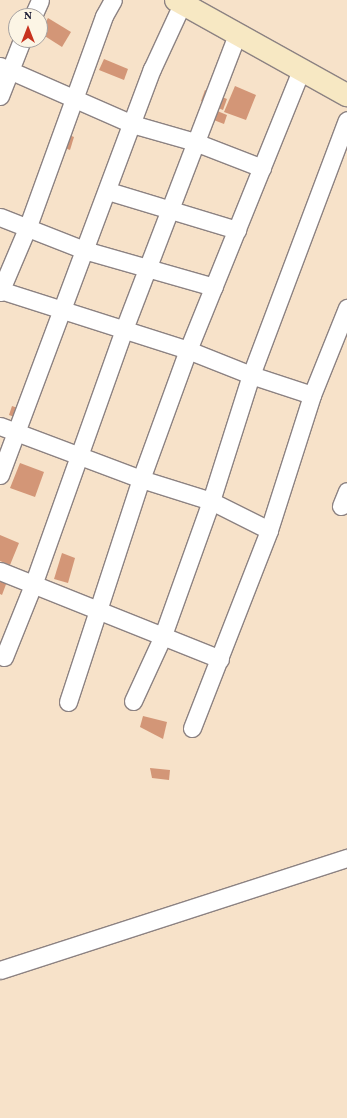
<!DOCTYPE html>
<style>
body{margin:0}
#map{position:relative;width:347px;height:1118px;overflow:hidden;background:#f7e2c9;font-family:Vollkorn,serif}
div>[style]{position:absolute}
[style*='--x']{left:calc(var(--x)*1px);top:calc(var(--y)*1px);width:calc(var(--w)*1px);rotate:calc(var(--a)*1deg)}
.building>*{inset:0;background:#d39677}
.roads{filter:drop-shadow(1px 0 #8c8282) drop-shadow(-1px 0 #8c8282) drop-shadow(0 1px #8c8282) drop-shadow(0 -1px #8c8282)}
.minor>*{height:17px;margin:-8.5px;padding:0 8.5px;transform-origin:8.5px;border-radius:8.5px;background:#fff}
.secondary>*{height:22px;margin:-11px;padding:0 11px;transform-origin:11px;border-radius:11px;background:#f7e8c3}
span{translate:-50% -50%;white-space:nowrap;text-align:center;line-height:1.15;-webkit-text-stroke:3px #fcf5e5;paint-order:stroke}
.north{position:absolute;left:8px;top:8px;width:40px;height:40px;box-sizing:border-box;background:#fcf5e5;border:1px solid #a5a1a1;border-radius:50%;rotate:0deg;font-size:11px;font-weight:700;line-height:16px;text-align:center;color:#22223b}
.north::after{content:'';display:block;margin:auto;width:14px;height:18px;background:#c8321e;clip-path:polygon(50% 0,100% 100%,50% 72%,0 100%)}
</style>
<div id="map">
<div class="building">
<div style="clip-path:polygon(48px 18px,71px 32px,62px 47px,40px 33px)"></div>
<div style="clip-path:polygon(104px 59px,128px 69px,124px 80px,99px 70px)"></div>
<div style="clip-path:polygon(235px 86px,256px 95px,246px 120px,224px 112px)"></div>
<div style="clip-path:polygon(205px 90px,227px 99px,223px 110px,201px 101px)"></div>
<div style="clip-path:polygon(210px 108px,227px 115px,224px 124px,206px 117px)"></div>
<div style="clip-path:polygon(54px 129px,74px 137px,70px 150px,49px 142px)"></div>
<div style="clip-path:polygon(12px 406px,26px 411px,23px 420px,9px 415px)"></div>
<div style="clip-path:polygon(20px 463px,44px 472px,35px 497px,10px 488px)"></div>
<div style="clip-path:polygon(0 535px,19px 543px,10px 565px,0 561px)"></div>
<div style="clip-path:polygon(62px 553px,75px 558px,68px 583px,54px 579px)"></div>
<div style="clip-path:polygon(0 576px,8px 579px,2px 595px,0 594px)"></div>
<div style="clip-path:polygon(143px 716px,167px 722px,163px 739px,140px 727px)"></div>
<div style="clip-path:polygon(150px 768px,170px 770px,169px 780px,152px 778px)"></div>
</div>
<div class="roads">
<div class="minor">
<div style="--x:33;--y:16;--w:17;--a:-66"></div>
<div style="--x:0;--y:66;--w:144;--a:23.7"></div>
<div style="--x:132;--y:124;--w:66;--a:15.9"></div>
<div style="--x:195;--y:142;--w:72;--a:21.2"></div>
<div style="--x:0;--y:96;--w:60;--a:-68.6"></div>
<div style="--x:108;--y:191;--w:135;--a:16.8"></div>
<div style="--x:0;--y:217;--w:90;--a:21.4"></div>
<div style="--x:84;--y:250;--w:135;--a:15.9"></div>
<div style="--x:0;--y:290;--w:197;--a:17.7"></div>
<div style="--x:188;--y:350;--w:68;--a:21.6"></div>
<div style="--x:251;--y:375;--w:64;--a:18.2"></div>
<div style="--x:0;--y:292;--w:72;--a:-67"></div>
<div style="--x:28;--y:226;--w:223;--a:-70.1"></div>
<div style="--x:104;--y:16;--w:18;--a:-61"></div>
<div style="--x:0;--y:426;--w:151;--a:20.6"></div>
<div style="--x:141;--y:479;--w:73;--a:17.4"></div>
<div style="--x:211;--y:501;--w:65;--a:26.6"></div>
<div style="--x:0;--y:475;--w:434;--a:-69.5"></div>
<div style="--x:152;--y:69;--w:72;--a:-65.2"></div>
<div style="--x:341;--y:506;--w:16;--a:-68"></div>
<div style="--x:0;--y:571;--w:237;--a:21.8"></div>
<div style="--x:4;--y:657;--w:78;--a:-68.1"></div>
<div style="--x:33;--y:585;--w:272;--a:-70.4"></div>
<div style="--x:124;--y:329;--w:316;--a:-69"></div>
<div style="--x:133;--y:701;--w:69;--a:-65.3"></div>
<div style="--x:162;--y:638;--w:145;--a:-70.3"></div>
<div style="--x:211;--y:501;--w:132;--a:-72.4"></div>
<div style="--x:251;--y:375;--w:272;--a:-69.4"></div>
<div style="--x:68;--y:702;--w:235;--a:-71.9"></div>
<div style="--x:141;--y:479;--w:137;--a:-70"></div>
<div style="--x:188;--y:350;--w:302;--a:-68"></div>
<div style="--x:192;--y:728;--w:212;--a:-68.7"></div>
<div style="--x:269;--y:530;--w:142;--a:-72.3"></div>
<div style="--x:312;--y:395;--w:94;--a:-68.1"></div>
<div style="--x:0;--y:970;--w:365;--a:-17.9"></div>
</div>
<div class="secondary">
<div style="--x:176;--y:0;--w:196;--a:29.1"></div>
</div>
</div>
<div class="north">N</div>
</div>
